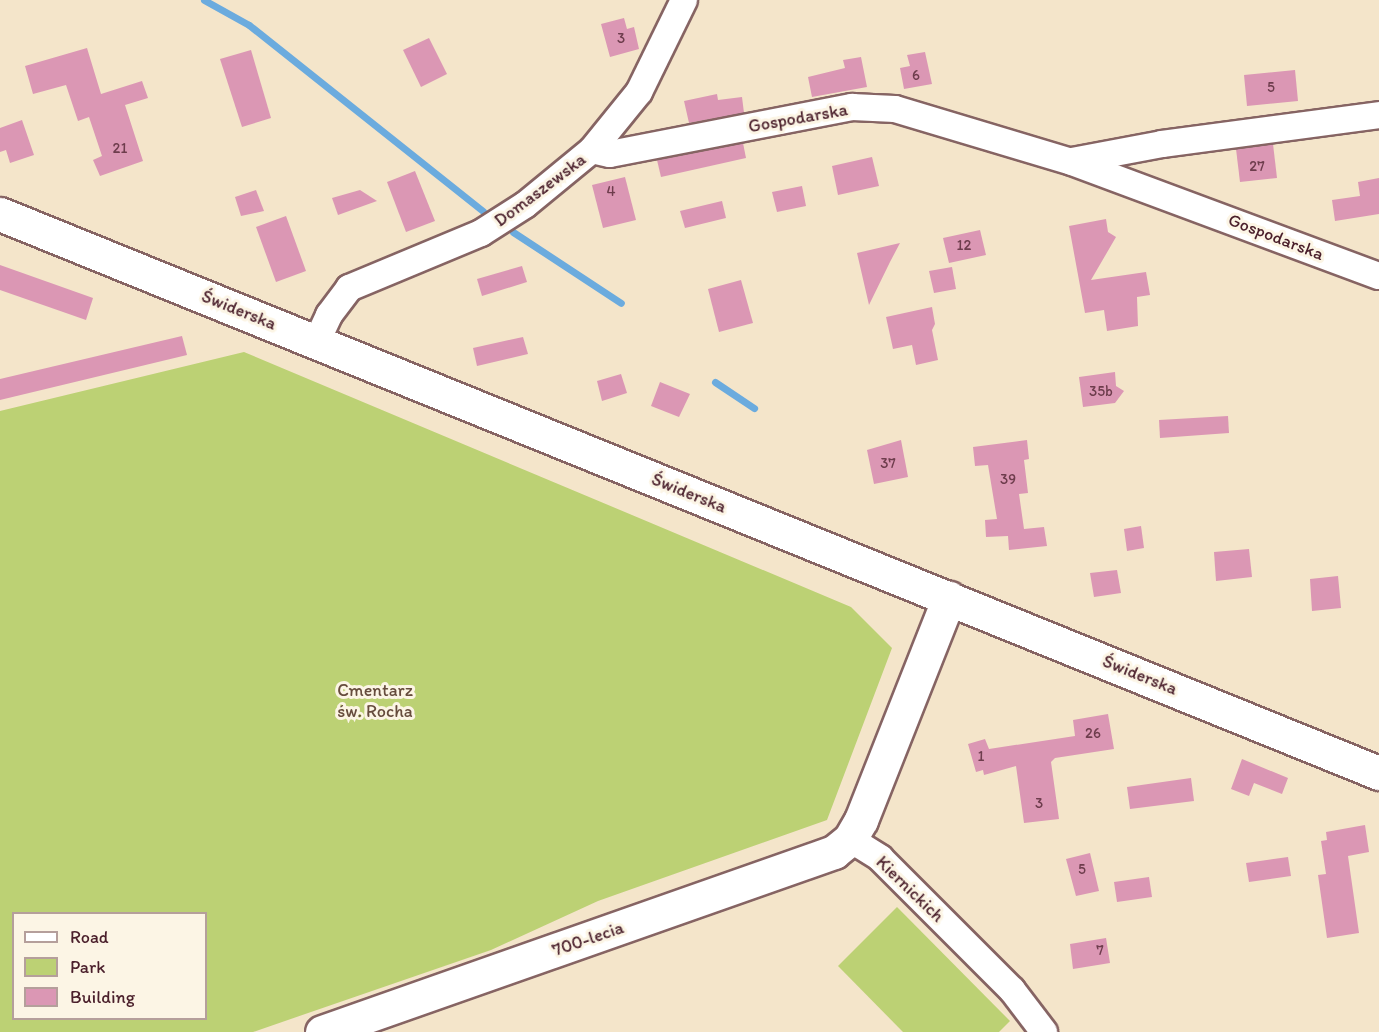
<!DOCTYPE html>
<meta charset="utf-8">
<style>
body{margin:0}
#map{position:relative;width:1379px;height:1032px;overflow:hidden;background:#f4e5ca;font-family:Itim,sans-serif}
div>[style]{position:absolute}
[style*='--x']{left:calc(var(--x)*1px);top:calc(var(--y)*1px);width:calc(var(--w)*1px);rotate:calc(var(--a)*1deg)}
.green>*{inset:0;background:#bcd174}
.stream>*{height:7px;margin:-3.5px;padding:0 3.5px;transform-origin:3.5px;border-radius:3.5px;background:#6babde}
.building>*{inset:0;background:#db97b4}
.roads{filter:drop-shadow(2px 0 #866463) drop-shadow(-2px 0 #866463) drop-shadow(0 2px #866463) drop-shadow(0 -2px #866463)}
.street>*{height:26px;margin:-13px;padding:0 13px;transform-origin:13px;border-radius:13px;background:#fff}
.secondary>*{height:33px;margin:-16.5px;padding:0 16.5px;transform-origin:16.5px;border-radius:16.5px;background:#fff}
span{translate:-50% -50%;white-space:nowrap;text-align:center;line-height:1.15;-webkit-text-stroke:6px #fcf5e5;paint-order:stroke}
.number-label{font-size:15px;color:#6e3d4d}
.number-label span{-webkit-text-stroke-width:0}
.street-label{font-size:18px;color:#4a1f2b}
.park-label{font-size:18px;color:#664c3d}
.legend{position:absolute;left:12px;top:912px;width:195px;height:108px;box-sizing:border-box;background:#fcf5e5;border:2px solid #b59f9b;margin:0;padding:8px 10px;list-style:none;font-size:18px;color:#4a1f2b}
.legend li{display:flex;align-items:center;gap:12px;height:30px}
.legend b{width:30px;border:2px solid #b59f9b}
</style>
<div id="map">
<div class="green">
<div style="clip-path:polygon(evenodd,244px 352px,851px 607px,892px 648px,827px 820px,598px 901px,491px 950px,253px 1032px,0 1032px,0 411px,244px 352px,14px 914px,206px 914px,206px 1018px,14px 1018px,14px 914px)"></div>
<div style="clip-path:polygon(897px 907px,1010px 1021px,999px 1032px,903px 1032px,838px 966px)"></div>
</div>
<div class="stream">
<div style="--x:204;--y:0;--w:51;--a:29.1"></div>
<div style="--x:249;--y:25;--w:299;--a:38.5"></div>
<div style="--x:513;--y:232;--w:129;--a:33.3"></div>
<div style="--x:715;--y:382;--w:47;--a:33.7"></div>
</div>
<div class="building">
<div style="clip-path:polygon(624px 18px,627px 29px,634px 27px,639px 49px,610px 57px,601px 24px)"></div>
<div style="clip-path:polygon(429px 38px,447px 74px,421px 87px,403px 50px)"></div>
<div style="clip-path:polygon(87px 48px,101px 94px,142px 81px,148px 98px,125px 105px,143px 161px,100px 176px,93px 160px,102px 156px,89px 117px,78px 121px,66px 85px,33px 94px,25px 66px)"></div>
<div style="clip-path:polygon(251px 50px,271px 118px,242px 127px,220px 59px)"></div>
<div style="clip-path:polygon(925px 52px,932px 84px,904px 89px,900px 68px,910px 66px,907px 55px)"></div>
<div style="clip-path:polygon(861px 57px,867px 87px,812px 97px,808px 77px,845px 68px,843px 60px)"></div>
<div style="clip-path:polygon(1295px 70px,1298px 101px,1247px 106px,1244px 75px)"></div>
<div style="clip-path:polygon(717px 94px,718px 100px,742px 97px,744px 113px,689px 123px,684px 101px)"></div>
<div style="clip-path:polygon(22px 120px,34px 155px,10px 163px,6px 150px,0 152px,0 128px)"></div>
<div style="clip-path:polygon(743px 143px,746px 158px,661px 177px,657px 160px)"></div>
<div style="clip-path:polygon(1273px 144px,1277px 178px,1240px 182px,1236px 149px)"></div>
<div style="clip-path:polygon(872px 157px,879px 186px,838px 195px,832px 166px)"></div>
<div style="clip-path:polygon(415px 171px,435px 221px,406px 232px,387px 182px)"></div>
<div style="clip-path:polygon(625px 177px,636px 220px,603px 228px,592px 185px)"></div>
<div style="clip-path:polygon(1379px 178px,1379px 214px,1335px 221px,1332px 200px,1360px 196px,1358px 182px)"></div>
<div style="clip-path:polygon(802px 186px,806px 206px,777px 212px,772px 192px)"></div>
<div style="clip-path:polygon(256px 190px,264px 211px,241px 216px,235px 197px)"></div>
<div style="clip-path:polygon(360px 190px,377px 201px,338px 215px,332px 198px)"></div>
<div style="clip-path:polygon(722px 201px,726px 218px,685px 228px,680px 211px)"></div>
<div style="clip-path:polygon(286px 216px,306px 271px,276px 282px,256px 227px)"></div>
<div style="clip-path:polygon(1106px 219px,1108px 232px,1116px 237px,1091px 280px,1146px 272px,1150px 295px,1137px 297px,1138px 326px,1107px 331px,1104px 310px,1085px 313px,1069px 226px)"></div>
<div style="clip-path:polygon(980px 230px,986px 255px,949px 263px,943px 238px)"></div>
<div style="clip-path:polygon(900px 243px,890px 262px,869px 305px,857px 253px)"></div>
<div style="clip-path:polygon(0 265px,93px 298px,86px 320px,0 290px)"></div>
<div style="clip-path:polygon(522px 266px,527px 282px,482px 296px,477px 279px)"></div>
<div style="clip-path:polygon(952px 267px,956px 289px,934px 293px,929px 271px)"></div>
<div style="clip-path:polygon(741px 280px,753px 323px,719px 332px,708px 289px)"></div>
<div style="clip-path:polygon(932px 307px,935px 324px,932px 330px,938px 360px,916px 365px,912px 345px,893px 349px,886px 317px)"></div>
<div style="clip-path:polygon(182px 336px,187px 355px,0 400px,0 379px)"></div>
<div style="clip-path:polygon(523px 337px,528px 354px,477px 366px,473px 348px)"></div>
<div style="clip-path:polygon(1115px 372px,1116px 386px,1124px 391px,1115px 403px,1083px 407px,1079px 377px)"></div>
<div style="clip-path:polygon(621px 374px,627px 393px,602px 401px,597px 381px)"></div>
<div style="clip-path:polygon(660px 382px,690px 394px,679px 417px,651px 406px)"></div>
<div style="clip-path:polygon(1228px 416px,1229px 433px,1160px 438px,1159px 420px)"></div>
<div style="clip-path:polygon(901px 440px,908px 477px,874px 484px,867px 450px)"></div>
<div style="clip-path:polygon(1027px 440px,1029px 459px,1024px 460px,1028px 493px,1019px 494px,1024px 529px,1044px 527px,1047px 546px,1009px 550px,1008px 536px,986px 537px,985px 520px,997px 519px,988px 465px,975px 466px,973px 447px)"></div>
<div style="clip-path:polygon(1141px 526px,1144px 548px,1127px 551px,1124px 529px)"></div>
<div style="clip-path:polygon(1249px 549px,1252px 577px,1216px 581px,1214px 552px)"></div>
<div style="clip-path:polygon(1117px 570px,1121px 593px,1094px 597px,1090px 573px)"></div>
<div style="clip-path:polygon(1338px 576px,1341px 608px,1312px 611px,1310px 579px)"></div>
<div style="clip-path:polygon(1108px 714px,1114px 749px,1055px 758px,1051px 762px,1059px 819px,1024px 823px,1016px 766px,984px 775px,983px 770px,976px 772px,968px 744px,985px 739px,989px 749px,1075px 736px,1073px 720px)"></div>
<div style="clip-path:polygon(1242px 759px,1288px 778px,1282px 794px,1254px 783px,1249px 796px,1231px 789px)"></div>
<div style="clip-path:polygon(1191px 778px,1194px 801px,1130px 809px,1127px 787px)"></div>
<div style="clip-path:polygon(1365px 825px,1369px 852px,1348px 856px,1359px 933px,1327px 938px,1318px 875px,1326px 874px,1321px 841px,1327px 840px,1326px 832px)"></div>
<div style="clip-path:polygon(1090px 853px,1099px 891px,1076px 896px,1066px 859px)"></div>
<div style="clip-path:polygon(1288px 857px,1291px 876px,1249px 882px,1246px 863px)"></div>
<div style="clip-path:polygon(1149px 877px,1152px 897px,1117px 902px,1114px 882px)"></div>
<div style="clip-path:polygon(1106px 938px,1110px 963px,1073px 969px,1070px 944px)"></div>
</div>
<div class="roads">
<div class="street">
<div style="--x:592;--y:150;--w:18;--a:13"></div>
<div style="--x:610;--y:154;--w:247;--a:-11"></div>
<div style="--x:852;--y:107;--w:43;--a:2.7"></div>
<div style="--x:895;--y:109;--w:185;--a:16.7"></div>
<div style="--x:1072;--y:162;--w:327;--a:20.4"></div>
<div style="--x:1072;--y:161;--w:92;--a:-10.7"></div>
<div style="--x:1162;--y:144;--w:219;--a:-7.6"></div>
<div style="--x:317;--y:341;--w:29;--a:-65"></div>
<div style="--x:329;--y:315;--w:34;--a:-53"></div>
<div style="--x:349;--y:288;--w:143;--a:-22.6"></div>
<div style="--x:481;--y:233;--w:52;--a:-32.5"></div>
<div style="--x:525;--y:205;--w:87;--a:-39.4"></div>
<div style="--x:592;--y:150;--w:75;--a:-51"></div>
<div style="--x:639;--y:92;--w:102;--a:-63.9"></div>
<div style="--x:850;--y:839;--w:36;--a:32"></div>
<div style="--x:880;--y:858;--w:187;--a:45"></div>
<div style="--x:1012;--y:990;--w:53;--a:52.7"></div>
</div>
<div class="secondary">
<div style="--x:0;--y:214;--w:1488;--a:22.07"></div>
<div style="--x:322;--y:1032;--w:543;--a:-19.37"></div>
<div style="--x:834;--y:852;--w:21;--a:-39"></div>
<div style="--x:850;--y:839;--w:22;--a:-60"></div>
<div style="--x:861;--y:820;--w:239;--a:-68.4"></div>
</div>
</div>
<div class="number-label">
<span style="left:621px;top:39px">3</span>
<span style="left:916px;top:76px">6</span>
<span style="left:1271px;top:88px">5</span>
<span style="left:120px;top:149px">21</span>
<span style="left:1257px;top:167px">27</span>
<span style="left:611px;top:192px">4</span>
<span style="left:964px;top:246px">12</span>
<span style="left:1101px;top:392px">35b</span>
<span style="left:888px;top:464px">37</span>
<span style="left:1008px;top:480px">39</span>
<span style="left:1093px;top:734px">26</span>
<span style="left:981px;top:757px">1</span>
<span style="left:1039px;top:804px">3</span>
<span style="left:1082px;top:870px">5</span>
<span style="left:1100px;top:951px">7</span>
</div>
<div class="street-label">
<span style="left:798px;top:118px;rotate:-10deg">Gospodarska</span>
<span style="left:540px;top:190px;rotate:-37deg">Domaszewska</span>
<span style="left:1276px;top:237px;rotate:21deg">Gospodarska</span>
<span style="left:239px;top:310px;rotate:22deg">Świderska</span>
<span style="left:689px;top:493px;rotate:22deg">Świderska</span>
<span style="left:1140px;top:675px;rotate:22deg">Świderska</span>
<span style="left:910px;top:889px;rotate:44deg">Kiernickich</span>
<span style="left:588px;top:939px;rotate:-19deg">700-lecia</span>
</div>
<div class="park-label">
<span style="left:375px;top:701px">Cmentarz<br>św. Rocha</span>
</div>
<ul class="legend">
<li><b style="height:8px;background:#fff"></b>Road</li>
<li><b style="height:16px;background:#bcd174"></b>Park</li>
<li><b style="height:16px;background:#db97b4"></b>Building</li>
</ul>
</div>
